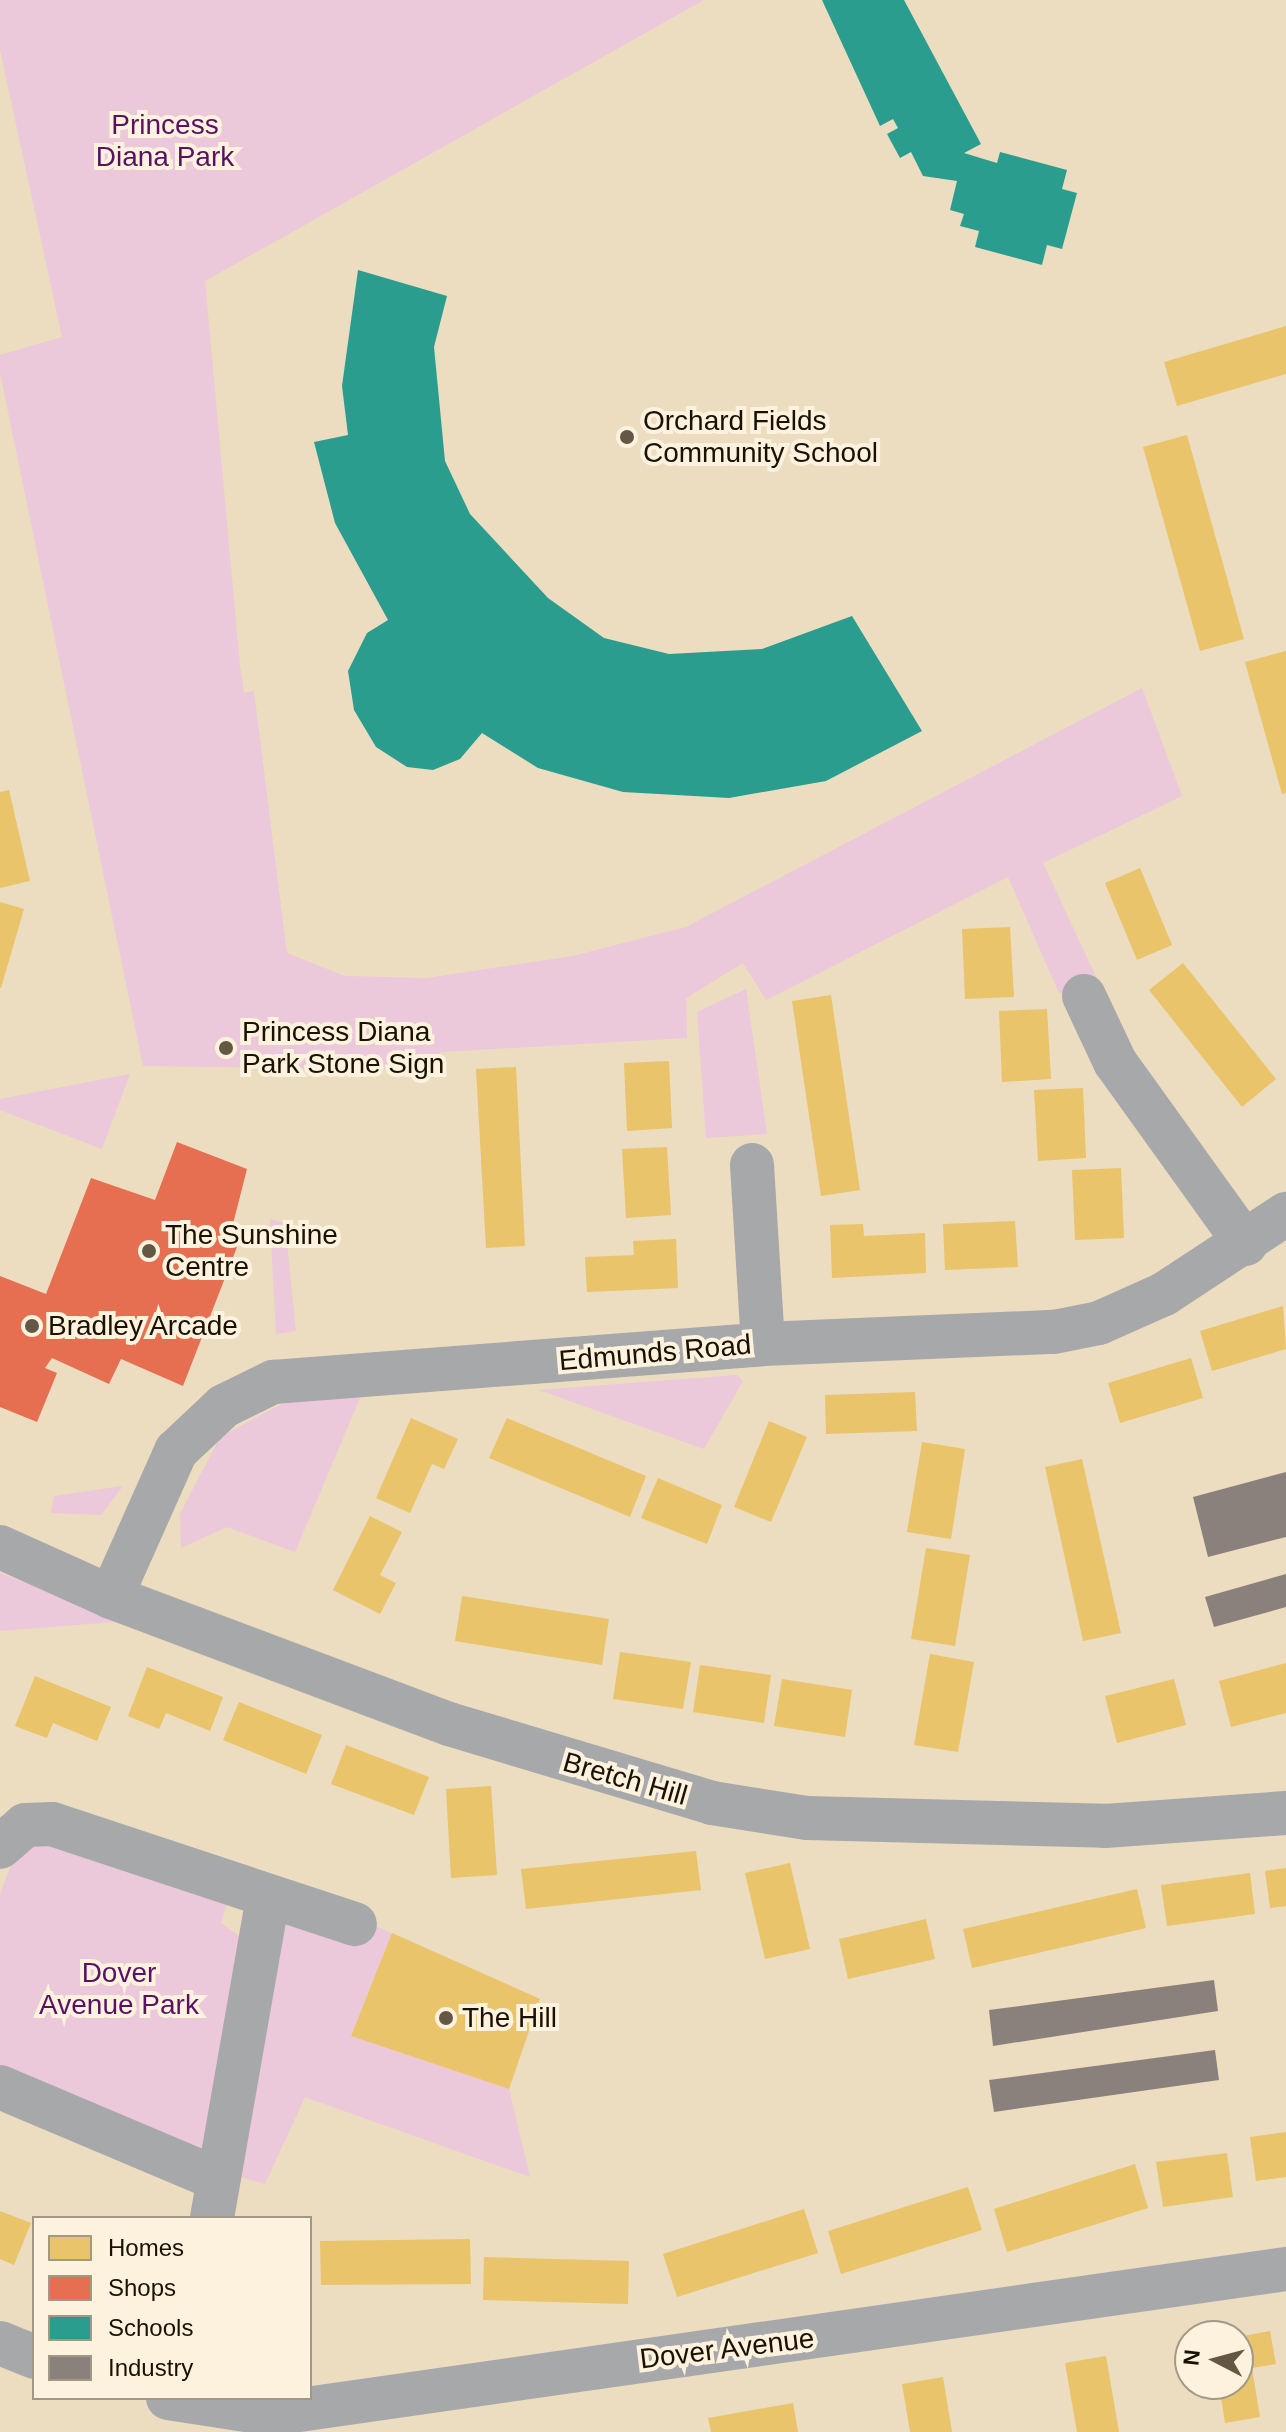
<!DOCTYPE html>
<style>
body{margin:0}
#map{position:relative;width:1286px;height:2432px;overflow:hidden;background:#ecdcc0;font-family:Arial,sans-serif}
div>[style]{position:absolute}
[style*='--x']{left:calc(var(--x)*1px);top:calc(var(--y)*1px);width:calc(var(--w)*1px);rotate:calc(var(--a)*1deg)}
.green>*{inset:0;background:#ebc8da}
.homes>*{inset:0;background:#e9c46a}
.shops>*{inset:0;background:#e76f51}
.schools>*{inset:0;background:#2a9d8f}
.industry>*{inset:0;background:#8a817c}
.minor>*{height:44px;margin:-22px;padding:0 22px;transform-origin:22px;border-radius:22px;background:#a7a8aa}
.dots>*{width:22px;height:22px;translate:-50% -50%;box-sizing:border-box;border:4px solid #fcf2de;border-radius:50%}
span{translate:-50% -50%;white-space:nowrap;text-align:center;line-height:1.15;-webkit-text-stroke:8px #fcf2de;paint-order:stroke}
.park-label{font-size:28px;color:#5a1063}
.poi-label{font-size:28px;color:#1b1101}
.left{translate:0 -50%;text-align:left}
.street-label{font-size:28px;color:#1b1101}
.legend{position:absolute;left:32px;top:2216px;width:280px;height:184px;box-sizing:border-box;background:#fcf2de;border:2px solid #a29886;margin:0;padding:10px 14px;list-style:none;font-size:24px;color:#1b1101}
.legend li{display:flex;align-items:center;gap:16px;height:40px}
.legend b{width:40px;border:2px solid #a29886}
.north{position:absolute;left:1174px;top:2320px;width:80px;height:80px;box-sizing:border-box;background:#fcf2de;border:2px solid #a29886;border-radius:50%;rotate:276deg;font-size:22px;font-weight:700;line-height:32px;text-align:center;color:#1b1101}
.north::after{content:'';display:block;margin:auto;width:28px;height:36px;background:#645844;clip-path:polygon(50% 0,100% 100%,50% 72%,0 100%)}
</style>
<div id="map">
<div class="green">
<div style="clip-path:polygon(0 0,704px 0,205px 281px,240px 666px,244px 693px,254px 691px,287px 953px,345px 976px,427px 978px,573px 956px,686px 927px,1142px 688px,1182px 796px,1043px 863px,1097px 979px,1083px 996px,1059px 993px,1008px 877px,766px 1000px,743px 963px,686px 998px,687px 1038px,440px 1052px,439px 1070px,143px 1066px,0 373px,0 355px,62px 337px,0 50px)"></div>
<div style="clip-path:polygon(746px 989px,767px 1134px,706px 1138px,697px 1012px)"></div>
<div style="clip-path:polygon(130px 1074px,102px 1149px,0 1110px,0 1099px)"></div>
<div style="clip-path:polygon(270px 1219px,285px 1223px,296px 1331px,276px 1334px)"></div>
<div style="clip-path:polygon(737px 1375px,743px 1381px,704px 1449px,539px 1390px)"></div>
<div style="clip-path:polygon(363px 1391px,295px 1552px,227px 1527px,181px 1548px,180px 1514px,220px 1437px,287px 1401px)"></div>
<div style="clip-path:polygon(123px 1486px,101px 1515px,51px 1513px,54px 1496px)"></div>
<div style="clip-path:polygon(0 1573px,126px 1621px,0 1631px)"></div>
<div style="clip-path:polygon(47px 1839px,229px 1897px,221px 1923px,250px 1944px,208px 2162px,0 2070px,0 1894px,13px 1860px)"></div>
<div style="clip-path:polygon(283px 1919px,362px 1945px,369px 1924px,392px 1933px,351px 2036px,509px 2089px,530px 2177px,305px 2097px,265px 2184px,226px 2173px)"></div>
</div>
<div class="homes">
<div style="clip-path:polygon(1286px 326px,1286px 374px,1177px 406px,1164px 362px)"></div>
<div style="clip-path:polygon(1187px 435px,1244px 639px,1200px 651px,1143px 447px)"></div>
<div style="clip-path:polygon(1286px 651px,1286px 793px,1282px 794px,1245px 662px)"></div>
<div style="clip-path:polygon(9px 790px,30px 881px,0 888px,0 792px)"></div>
<div style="clip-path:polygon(1140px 868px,1172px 945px,1137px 960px,1105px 883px)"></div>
<div style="clip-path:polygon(0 902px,24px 909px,1px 988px,0 988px)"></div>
<div style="clip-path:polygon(1010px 927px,1014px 997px,965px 999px,962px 929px)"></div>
<div style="clip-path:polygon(1183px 963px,1276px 1079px,1242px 1107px,1149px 990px)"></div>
<div style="clip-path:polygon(831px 995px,860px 1190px,821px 1196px,792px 1001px)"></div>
<div style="clip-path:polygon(1047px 1009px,1051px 1079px,1002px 1082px,999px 1011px)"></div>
<div style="clip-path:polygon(669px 1061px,672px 1128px,627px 1131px,624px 1063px)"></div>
<div style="clip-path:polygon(516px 1067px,525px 1246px,486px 1248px,476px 1069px)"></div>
<div style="clip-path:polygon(1083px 1088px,1086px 1158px,1038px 1161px,1034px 1090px)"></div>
<div style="clip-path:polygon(667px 1147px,671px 1215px,626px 1218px,622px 1149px)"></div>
<div style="clip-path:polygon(1121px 1168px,1124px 1238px,1075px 1240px,1072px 1170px)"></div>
<div style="clip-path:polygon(1015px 1221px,1018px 1267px,945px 1270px,943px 1224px)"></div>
<div style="clip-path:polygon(863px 1224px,864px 1236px,925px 1233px,926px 1273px,832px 1278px,830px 1225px)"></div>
<div style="clip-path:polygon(676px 1239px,678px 1288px,587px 1292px,585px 1257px,634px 1255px,633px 1241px)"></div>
<div style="clip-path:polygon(1283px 1306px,1286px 1349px,1212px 1371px,1200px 1331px)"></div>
<div style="clip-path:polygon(1191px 1358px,1203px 1398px,1120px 1423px,1108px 1383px)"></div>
<div style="clip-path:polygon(915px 1392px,917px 1431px,826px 1434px,825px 1395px)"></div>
<div style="clip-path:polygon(411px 1418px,458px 1439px,444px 1469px,432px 1464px,410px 1513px,376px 1498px)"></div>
<div style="clip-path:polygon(507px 1418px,646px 1476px,630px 1517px,489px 1458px)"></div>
<div style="clip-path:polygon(769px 1421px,807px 1437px,771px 1522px,734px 1507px)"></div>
<div style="clip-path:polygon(922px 1442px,965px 1449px,951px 1539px,907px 1532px)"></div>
<div style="clip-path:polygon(1082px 1459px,1121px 1633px,1083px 1641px,1045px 1467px)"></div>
<div style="clip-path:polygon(658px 1478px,722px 1505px,707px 1544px,641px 1518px)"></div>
<div style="clip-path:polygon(370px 1516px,402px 1532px,380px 1575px,396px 1583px,380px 1614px,333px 1590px)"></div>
<div style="clip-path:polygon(926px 1548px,970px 1555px,955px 1646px,911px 1639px)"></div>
<div style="clip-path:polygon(462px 1596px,609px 1619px,602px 1665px,455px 1641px)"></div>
<div style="clip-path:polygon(620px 1652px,691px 1662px,683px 1709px,613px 1699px)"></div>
<div style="clip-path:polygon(930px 1654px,974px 1662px,958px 1752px,914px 1745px)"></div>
<div style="clip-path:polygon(1286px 1663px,1286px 1713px,1231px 1727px,1219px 1681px)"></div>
<div style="clip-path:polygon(700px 1665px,771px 1675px,764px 1723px,693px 1712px)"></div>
<div style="clip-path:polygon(147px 1667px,223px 1697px,210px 1731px,166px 1713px,159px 1729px,128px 1716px)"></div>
<div style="clip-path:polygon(35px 1676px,111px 1707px,97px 1741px,53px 1723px,47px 1738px,15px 1726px)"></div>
<div style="clip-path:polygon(782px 1679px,852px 1690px,845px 1737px,774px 1726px)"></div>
<div style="clip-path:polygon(1174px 1679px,1186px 1725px,1117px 1743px,1105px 1696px)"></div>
<div style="clip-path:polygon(239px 1702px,322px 1735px,306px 1774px,223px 1740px)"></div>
<div style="clip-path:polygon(346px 1745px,429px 1777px,414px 1815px,331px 1784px)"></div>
<div style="clip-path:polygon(491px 1786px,497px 1875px,451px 1878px,446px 1789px)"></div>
<div style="clip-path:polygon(696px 1851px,701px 1890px,526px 1909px,521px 1869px)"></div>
<div style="clip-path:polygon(790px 1863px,810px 1949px,765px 1959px,745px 1873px)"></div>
<div style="clip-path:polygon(1286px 1868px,1286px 1906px,1270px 1908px,1265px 1871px)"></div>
<div style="clip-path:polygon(1250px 1873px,1255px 1914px,1167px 1926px,1161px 1885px)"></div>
<div style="clip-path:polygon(1137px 1889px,1146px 1928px,972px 1968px,963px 1929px)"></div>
<div style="clip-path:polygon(926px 1919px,935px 1959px,848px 1979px,839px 1939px)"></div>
<div style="clip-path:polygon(392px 1933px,540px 1999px,509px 2089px,351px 2036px)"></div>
<div style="clip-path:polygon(1286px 2132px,1286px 2177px,1256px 2181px,1250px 2137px)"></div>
<div style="clip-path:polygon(1227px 2153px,1233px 2197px,1163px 2207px,1156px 2162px)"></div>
<div style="clip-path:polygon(1135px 2164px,1148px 2208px,1007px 2252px,994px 2209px)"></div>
<div style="clip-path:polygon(968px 2187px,982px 2230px,841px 2274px,828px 2231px)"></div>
<div style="clip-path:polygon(804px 2209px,818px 2253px,677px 2297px,663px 2254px)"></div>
<div style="clip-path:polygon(0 2211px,31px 2223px,14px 2265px,0 2259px)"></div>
<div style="clip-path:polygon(470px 2239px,471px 2284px,321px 2285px,320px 2241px)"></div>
<div style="clip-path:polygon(484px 2257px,629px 2261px,628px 2304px,483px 2300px)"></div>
<div style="clip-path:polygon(1270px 2331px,1276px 2364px,1252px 2368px,1260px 2417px,1225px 2423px,1219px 2384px,1238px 2384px,1238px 2337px)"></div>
<div style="clip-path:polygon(1106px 2356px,1119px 2432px,1077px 2432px,1065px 2363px)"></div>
<div style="clip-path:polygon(943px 2377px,952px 2432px,910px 2432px,902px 2384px)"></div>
<div style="clip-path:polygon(793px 2403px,798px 2432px,711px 2432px,708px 2418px)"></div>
</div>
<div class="shops">
<div style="clip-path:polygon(177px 1142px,247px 1169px,233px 1224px,244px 1229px,183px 1386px,121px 1359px,109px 1384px,52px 1358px,45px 1368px,57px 1373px,37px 1422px,0 1407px,0 1276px,46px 1294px,91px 1178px,155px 1200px)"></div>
</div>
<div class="schools">
<div style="clip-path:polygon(822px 0,904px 0,981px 144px,964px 153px,997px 163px,1000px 152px,1067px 170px,1062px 189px,1077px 193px,1062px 249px,1047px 245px,1042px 265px,975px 247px,979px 231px,960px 226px,964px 214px,950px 210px,957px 181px,923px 176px,911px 152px,900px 158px,887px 134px,898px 128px,893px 119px,880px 126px)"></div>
<div style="clip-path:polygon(358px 270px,447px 296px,434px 347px,445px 461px,470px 514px,548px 598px,604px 638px,669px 654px,762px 649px,852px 616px,922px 731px,826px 781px,729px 798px,623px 792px,538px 768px,482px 733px,460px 759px,433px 770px,407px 767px,376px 747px,354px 710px,348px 671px,367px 633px,388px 620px,335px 523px,314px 442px,348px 435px,342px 386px)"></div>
</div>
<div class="industry">
<div style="clip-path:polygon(1286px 1472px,1286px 1537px,1208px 1557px,1193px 1497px)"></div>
<div style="clip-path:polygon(1286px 1574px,1286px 1607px,1214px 1627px,1205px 1597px)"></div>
<div style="clip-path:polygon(1214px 1980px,1218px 2011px,993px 2046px,989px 2010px)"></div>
<div style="clip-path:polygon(1215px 2050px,1219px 2080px,994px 2112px,989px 2080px)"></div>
</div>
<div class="minor">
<div style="--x:1084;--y:996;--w:73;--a:64.8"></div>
<div style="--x:1115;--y:1062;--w:224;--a:54.3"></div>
<div style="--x:752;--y:1165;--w:179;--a:86.5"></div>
<div style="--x:0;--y:1547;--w:122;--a:24.2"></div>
<div style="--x:111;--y:1597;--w:361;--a:20.6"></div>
<div style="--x:449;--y:1724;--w:275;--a:16.7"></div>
<div style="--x:712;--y:1803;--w:96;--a:9"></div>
<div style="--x:807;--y:1818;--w:298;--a:1.5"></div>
<div style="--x:1105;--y:1826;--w:181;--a:-4.1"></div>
<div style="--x:111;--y:1597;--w:160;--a:-66"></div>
<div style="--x:176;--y:1451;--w:66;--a:-43.2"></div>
<div style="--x:224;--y:1406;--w:55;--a:-26.1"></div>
<div style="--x:273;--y:1382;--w:491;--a:-4.4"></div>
<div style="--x:763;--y:1344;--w:291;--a:-2.4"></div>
<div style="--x:1054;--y:1332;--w:46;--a:-11.3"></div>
<div style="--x:1099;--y:1323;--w:71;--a:-24"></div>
<div style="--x:1164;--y:1294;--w:146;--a:-33.3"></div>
<div style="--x:0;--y:1847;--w:33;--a:-41"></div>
<div style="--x:25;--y:1825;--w:27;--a:-2"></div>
<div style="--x:52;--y:1824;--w:319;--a:18.3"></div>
<div style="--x:0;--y:2087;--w:233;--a:22.9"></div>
<div style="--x:212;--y:2218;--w:327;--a:-80.1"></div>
<div style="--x:0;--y:2343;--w:37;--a:22"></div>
<div style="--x:168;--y:2398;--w:104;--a:8.8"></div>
<div style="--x:271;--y:2414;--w:1025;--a:-8.13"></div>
</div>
<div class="dots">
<div style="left:627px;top:437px;background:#645844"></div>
<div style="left:226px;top:1048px;background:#645844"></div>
<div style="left:149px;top:1251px;background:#645844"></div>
<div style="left:32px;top:1326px;background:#645844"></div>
<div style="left:446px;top:2018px;background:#645844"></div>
</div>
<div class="park-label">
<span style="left:165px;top:141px">Princess<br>Diana Park</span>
<span style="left:119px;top:1989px">Dover<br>Avenue Park</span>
</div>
<div class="poi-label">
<span class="left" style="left:643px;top:437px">Orchard Fields<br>Community School</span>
<span class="left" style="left:242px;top:1048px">Princess Diana<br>Park Stone Sign</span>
<span class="left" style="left:165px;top:1251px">The Sunshine<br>Centre</span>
<span class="left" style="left:48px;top:1326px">Bradley Arcade</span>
<span class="left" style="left:462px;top:2018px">The Hill</span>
</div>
<div class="street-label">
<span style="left:655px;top:1353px;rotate:-5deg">Edmunds Road</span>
<span style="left:625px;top:1779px;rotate:16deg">Bretch Hill</span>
<span style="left:727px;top:2349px;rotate:-7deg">Dover Avenue</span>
</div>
<ul class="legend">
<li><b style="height:22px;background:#e9c46a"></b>Homes</li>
<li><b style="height:22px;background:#e76f51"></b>Shops</li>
<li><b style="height:22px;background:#2a9d8f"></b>Schools</li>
<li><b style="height:22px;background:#8a817c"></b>Industry</li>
</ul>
<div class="north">N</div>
</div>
